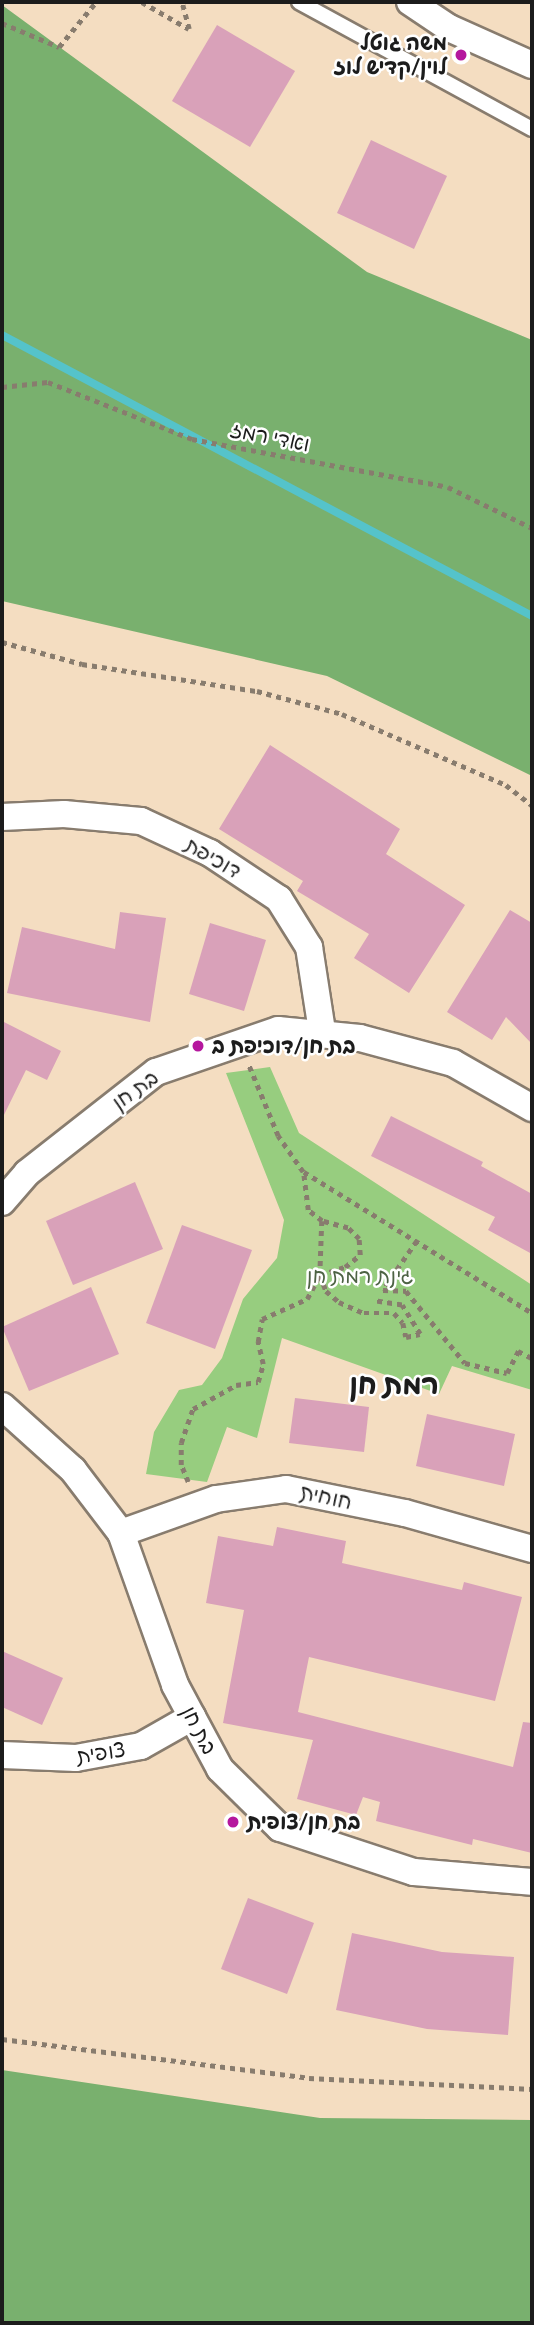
<!DOCTYPE html>
<meta charset="utf-8">
<style>
body{margin:0}
#map{position:relative;width:534px;height:2325px;overflow:hidden;background:#f4ddc1;font-family:"Patrick Hand","Playpen Sans Hebrew",sans-serif}
div>[style]{position:absolute}
[style*='--x']{left:calc(var(--x)*1px);top:calc(var(--y)*1px);width:calc(var(--w)*1px);rotate:calc(var(--a)*1deg)}
.green>*{inset:0;background:#97cd7f}
.forest>*{inset:0;background:#79b06e}
.stream>*{height:8px;margin:-4px;padding:0 4px;transform-origin:4px;border-radius:4px;background:#55c3ca}
.building>*{inset:0;background:#d9a1b9}
.path>*{height:4.5px;margin-top:-2.25px;transform-origin:0;background:repeating-linear-gradient(90deg,#887c6e 0 5px,transparent 0 10px)}
.roads{filter:drop-shadow(2px 0 #887c6e) drop-shadow(-2px 0 #887c6e) drop-shadow(0 2px #887c6e) drop-shadow(0 -2px #887c6e)}
.lane>*{height:14px;margin:-7px;padding:0 7px;transform-origin:7px;border-radius:7px;background:#fff}
.street>*{height:26px;margin:-13px;padding:0 13px;transform-origin:13px;border-radius:13px;background:#fff}
.dots>*{width:19px;height:19px;translate:-50% -50%;box-sizing:border-box;border:4px solid #fff;border-radius:50%}
span{translate:-50% -50%;white-space:nowrap;text-align:center;line-height:1.15;-webkit-text-stroke:5px #fff;paint-order:stroke}
.poi-label{font-size:21px;color:#1c1c1c;font-weight:700}
.right{translate:-100% -50%;text-align:right}
.left{translate:0 -50%;text-align:left}
.street-label{font-size:21px;color:#1c1c1c}
.park-label{font-size:21px;color:#4d6344}
.district-label{font-size:28px;color:#1c1c1c;font-weight:700}
.frame{position:absolute;inset:0;border:4px solid #1c1c1c;pointer-events:none}
</style>
<div id="map">
<div class="green">
<div style="clip-path:polygon(270px 1067px,299px 1133px,532px 1285px,532px 1390px,452px 1366px,439px 1394px,282px 1338px,257px 1438px,227px 1427px,207px 1482px,146px 1474px,154px 1432px,179px 1390px,202px 1385px,222px 1358px,243px 1299px,277px 1258px,284px 1220px,226px 1073px)"></div>
</div>
<div class="forest">
<div style="clip-path:polygon(2px 5px,367px 272px,532px 340px,532px 776px,327px 676px,2px 601px)"></div>
<div style="clip-path:polygon(2px 2070px,320px 2118px,532px 2120px,532px 2323px,2px 2323px)"></div>
</div>
<div class="stream">
<div style="--x:2;--y:335;--w:600;--a:27.93"></div>
</div>
<div class="building">
<div style="clip-path:polygon(217px 25px,295px 71px,250px 147px,172px 101px)"></div>
<div style="clip-path:polygon(371px 140px,447px 176px,414px 249px,337px 213px)"></div>
<div style="clip-path:polygon(270px 745px,400px 829px,386px 854px,465px 905px,409px 993px,354px 958px,369px 934px,297px 891px,303px 881px,219px 829px)"></div>
<div style="clip-path:polygon(510px 910px,532px 923px,532px 1044px,506px 1017px,492px 1040px,447px 1012px)"></div>
<div style="clip-path:polygon(120px 912px,166px 918px,150px 1022px,7px 993px,22px 927px,115px 949px)"></div>
<div style="clip-path:polygon(210px 923px,266px 940px,244px 1011px,189px 994px)"></div>
<div style="clip-path:polygon(2px 1021px,61px 1051px,47px 1080px,26px 1070px,2px 1119px)"></div>
<div style="clip-path:polygon(391px 1116px,483px 1162px,481px 1166px,532px 1194px,532px 1254px,488px 1230px,495px 1217px,371px 1156px)"></div>
<div style="clip-path:polygon(135px 1182px,163px 1249px,73px 1285px,46px 1221px)"></div>
<div style="clip-path:polygon(182px 1225px,252px 1250px,215px 1349px,146px 1323px)"></div>
<div style="clip-path:polygon(91px 1287px,119px 1354px,29px 1391px,2px 1327px)"></div>
<div style="clip-path:polygon(295px 1398px,369px 1407px,364px 1452px,289px 1443px)"></div>
<div style="clip-path:polygon(427px 1414px,515px 1434px,504px 1486px,416px 1466px)"></div>
<div style="clip-path:polygon(277px 1527px,346px 1541px,342px 1563px,462px 1590px,464px 1582px,522px 1597px,495px 1701px,309px 1657px,298px 1712px,513px 1767px,523px 1722px,532px 1723px,532px 1853px,473px 1839px,472px 1845px,376px 1821px,380px 1802px,363px 1797px,356px 1815px,297px 1799px,313px 1740px,223px 1723px,244px 1610px,206px 1603px,218px 1536px,273px 1546px)"></div>
<div style="clip-path:polygon(2px 1651px,63px 1678px,42px 1725px,2px 1707px)"></div>
<div style="clip-path:polygon(248px 1898px,314px 1923px,287px 1994px,221px 1969px)"></div>
<div style="clip-path:polygon(352px 1933px,442px 1952px,514px 1957px,508px 2035px,427px 2029px,336px 2010px)"></div>
</div>
<div class="path">
<div style="--x:142;--y:2;--w:54;--a:29.9"></div>
<div style="--x:189;--y:29;--w:28;--a:-105"></div>
<div style="--x:2;--y:23;--w:62;--a:22.8"></div>
<div style="--x:59;--y:47;--w:58;--a:-50.6"></div>
<div style="--x:2;--y:387;--w:46;--a:-6.2"></div>
<div style="--x:48;--y:382;--w:155;--a:21.6"></div>
<div style="--x:192;--y:439;--w:260;--a:10.6"></div>
<div style="--x:448;--y:487;--w:93;--a:26"></div>
<div style="--x:2;--y:642;--w:83;--a:15.4"></div>
<div style="--x:82;--y:664;--w:177;--a:8.8"></div>
<div style="--x:257;--y:691;--w:88;--a:15.1"></div>
<div style="--x:342;--y:714;--w:179;--a:23.4"></div>
<div style="--x:506;--y:785;--w:33;--a:38"></div>
<div style="--x:304;--y:1172;--w:268;--a:31.7"></div>
<div style="--x:322;--y:1221;--w:54;--a:92.1"></div>
<div style="--x:320;--y:1275;--w:17;--a:69"></div>
<div style="--x:326;--y:1291;--w:17;--a:40"></div>
<div style="--x:339;--y:1302;--w:27;--a:24"></div>
<div style="--x:364;--y:1313;--w:30;--a:0"></div>
<div style="--x:394;--y:1313;--w:13;--a:48"></div>
<div style="--x:403;--y:1323;--w:14;--a:78"></div>
<div style="--x:406;--y:1337;--w:14;--a:-12"></div>
<div style="--x:420;--y:1334;--w:34;--a:-122"></div>
<div style="--x:402;--y:1305;--w:26;--a:-171"></div>
<div style="--x:417;--y:1241;--w:60;--a:124.8"></div>
<div style="--x:383;--y:1290;--w:23;--a:2"></div>
<div style="--x:406;--y:1291;--w:93;--a:50.7"></div>
<div style="--x:465;--y:1363;--w:43;--a:13.4"></div>
<div style="--x:507;--y:1373;--w:25;--a:-63"></div>
<div style="--x:518;--y:1351;--w:16;--a:27"></div>
<div style="--x:188;--y:1482;--w:18;--a:-112"></div>
<div style="--x:181;--y:1465;--w:22;--a:-90"></div>
<div style="--x:181;--y:1443;--w:36;--a:-71"></div>
<div style="--x:193;--y:1409;--w:49;--a:-29.2"></div>
<div style="--x:236;--y:1385;--w:22;--a:-8"></div>
<div style="--x:258;--y:1382;--w:19;--a:-74"></div>
<div style="--x:263;--y:1364;--w:23;--a:-103"></div>
<div style="--x:258;--y:1342;--w:23;--a:-80"></div>
<div style="--x:262;--y:1319;--w:49;--a:-24"></div>
<div style="--x:307;--y:1299;--w:27;--a:-62"></div>
<div style="--x:320;--y:1275;--w:26;--a:-18"></div>
<div style="--x:345;--y:1267;--w:19;--a:-39"></div>
<div style="--x:360;--y:1255;--w:16;--a:-94"></div>
<div style="--x:359;--y:1239;--w:16;--a:-135"></div>
<div style="--x:348;--y:1228;--w:27;--a:-165"></div>
<div style="--x:322;--y:1221;--w:18;--a:-142"></div>
<div style="--x:308;--y:1210;--w:38;--a:-97"></div>
<div style="--x:303;--y:1172;--w:44;--a:-124.8"></div>
<div style="--x:278;--y:1136;--w:76;--a:-112.5"></div>
<div style="--x:2;--y:2039;--w:309;--a:7.2"></div>
<div style="--x:309;--y:2078;--w:223;--a:2.8"></div>
</div>
<div class="roads">
<div class="lane">
<div style="--x:299;--y:2;--w:265;--a:28.6"></div>
</div>
<div class="street">
<div style="--x:410;--y:2;--w:47;--a:33.7"></div>
<div style="--x:449;--y:28;--w:91;--a:24"></div>
<div style="--x:2;--y:817;--w:62;--a:-2.8"></div>
<div style="--x:64;--y:814;--w:77;--a:5.2"></div>
<div style="--x:141;--y:821;--w:76;--a:24.9"></div>
<div style="--x:210;--y:853;--w:83;--a:33.7"></div>
<div style="--x:279;--y:899;--w:57;--a:58"></div>
<div style="--x:309;--y:947;--w:85;--a:81.2"></div>
<div style="--x:2;--y:1202;--w:38;--a:-49"></div>
<div style="--x:27;--y:1173;--w:164;--a:-38.1"></div>
<div style="--x:156;--y:1072;--w:129;--a:-19"></div>
<div style="--x:278;--y:1030;--w:82;--a:5.6"></div>
<div style="--x:360;--y:1038;--w:96;--a:15"></div>
<div style="--x:453;--y:1063;--w:91;--a:29.7"></div>
<div style="--x:2;--y:1406;--w:96;--a:42"></div>
<div style="--x:73;--y:1470;--w:79;--a:52.7"></div>
<div style="--x:121;--y:1533;--w:161;--a:70.4"></div>
<div style="--x:175;--y:1685;--w:95;--a:61.8"></div>
<div style="--x:220;--y:1769;--w:84;--a:44.5"></div>
<div style="--x:280;--y:1828;--w:141;--a:18.2"></div>
<div style="--x:414;--y:1872;--w:118;--a:4.8"></div>
<div style="--x:121;--y:1533;--w:101;--a:-19.7"></div>
<div style="--x:216;--y:1499;--w:71;--a:-8.1"></div>
<div style="--x:286;--y:1489;--w:121;--a:11.4"></div>
<div style="--x:405;--y:1513;--w:132;--a:15.8"></div>
<div style="--x:2;--y:1755;--w:74;--a:2.3"></div>
<div style="--x:76;--y:1758;--w:66;--a:-10.5"></div>
<div style="--x:141;--y:1746;--w:59;--a:-29.6"></div>
</div>
</div>
<div class="dots">
<div style="left:461px;top:55px;background:#b5179e"></div>
<div style="left:198px;top:1046px;background:#b5179e"></div>
<div style="left:233px;top:1822px;background:#b5179e"></div>
</div>
<div class="poi-label">
<span class="right" style="left:447px;top:55px">משה גוטל<br>לוין/קדיש לוז</span>
<span class="left" style="left:212px;top:1046px">בת חן/דוכיפת ב</span>
<span class="left" style="left:247px;top:1822px">בת חן/צופית</span>
</div>
<div class="street-label">
<span style="left:270px;top:437px;rotate:11deg">ואדי רמז</span>
<span style="left:213px;top:858px;rotate:30deg">דוכיפת</span>
<span style="left:135px;top:1090px;rotate:-36deg">בת חן</span>
<span style="left:326px;top:1497px;rotate:12deg">חוחית</span>
<span style="left:199px;top:1730px;rotate:62deg">בת חן</span>
<span style="left:101px;top:1753px;rotate:-9deg">צופית</span>
</div>
<div class="park-label">
<span style="left:360px;top:1276px">גינת רמת חן</span>
</div>
<div class="district-label">
<span style="left:394px;top:1384px">רמת חן</span>
</div>
<div class="frame"></div>
</div>
